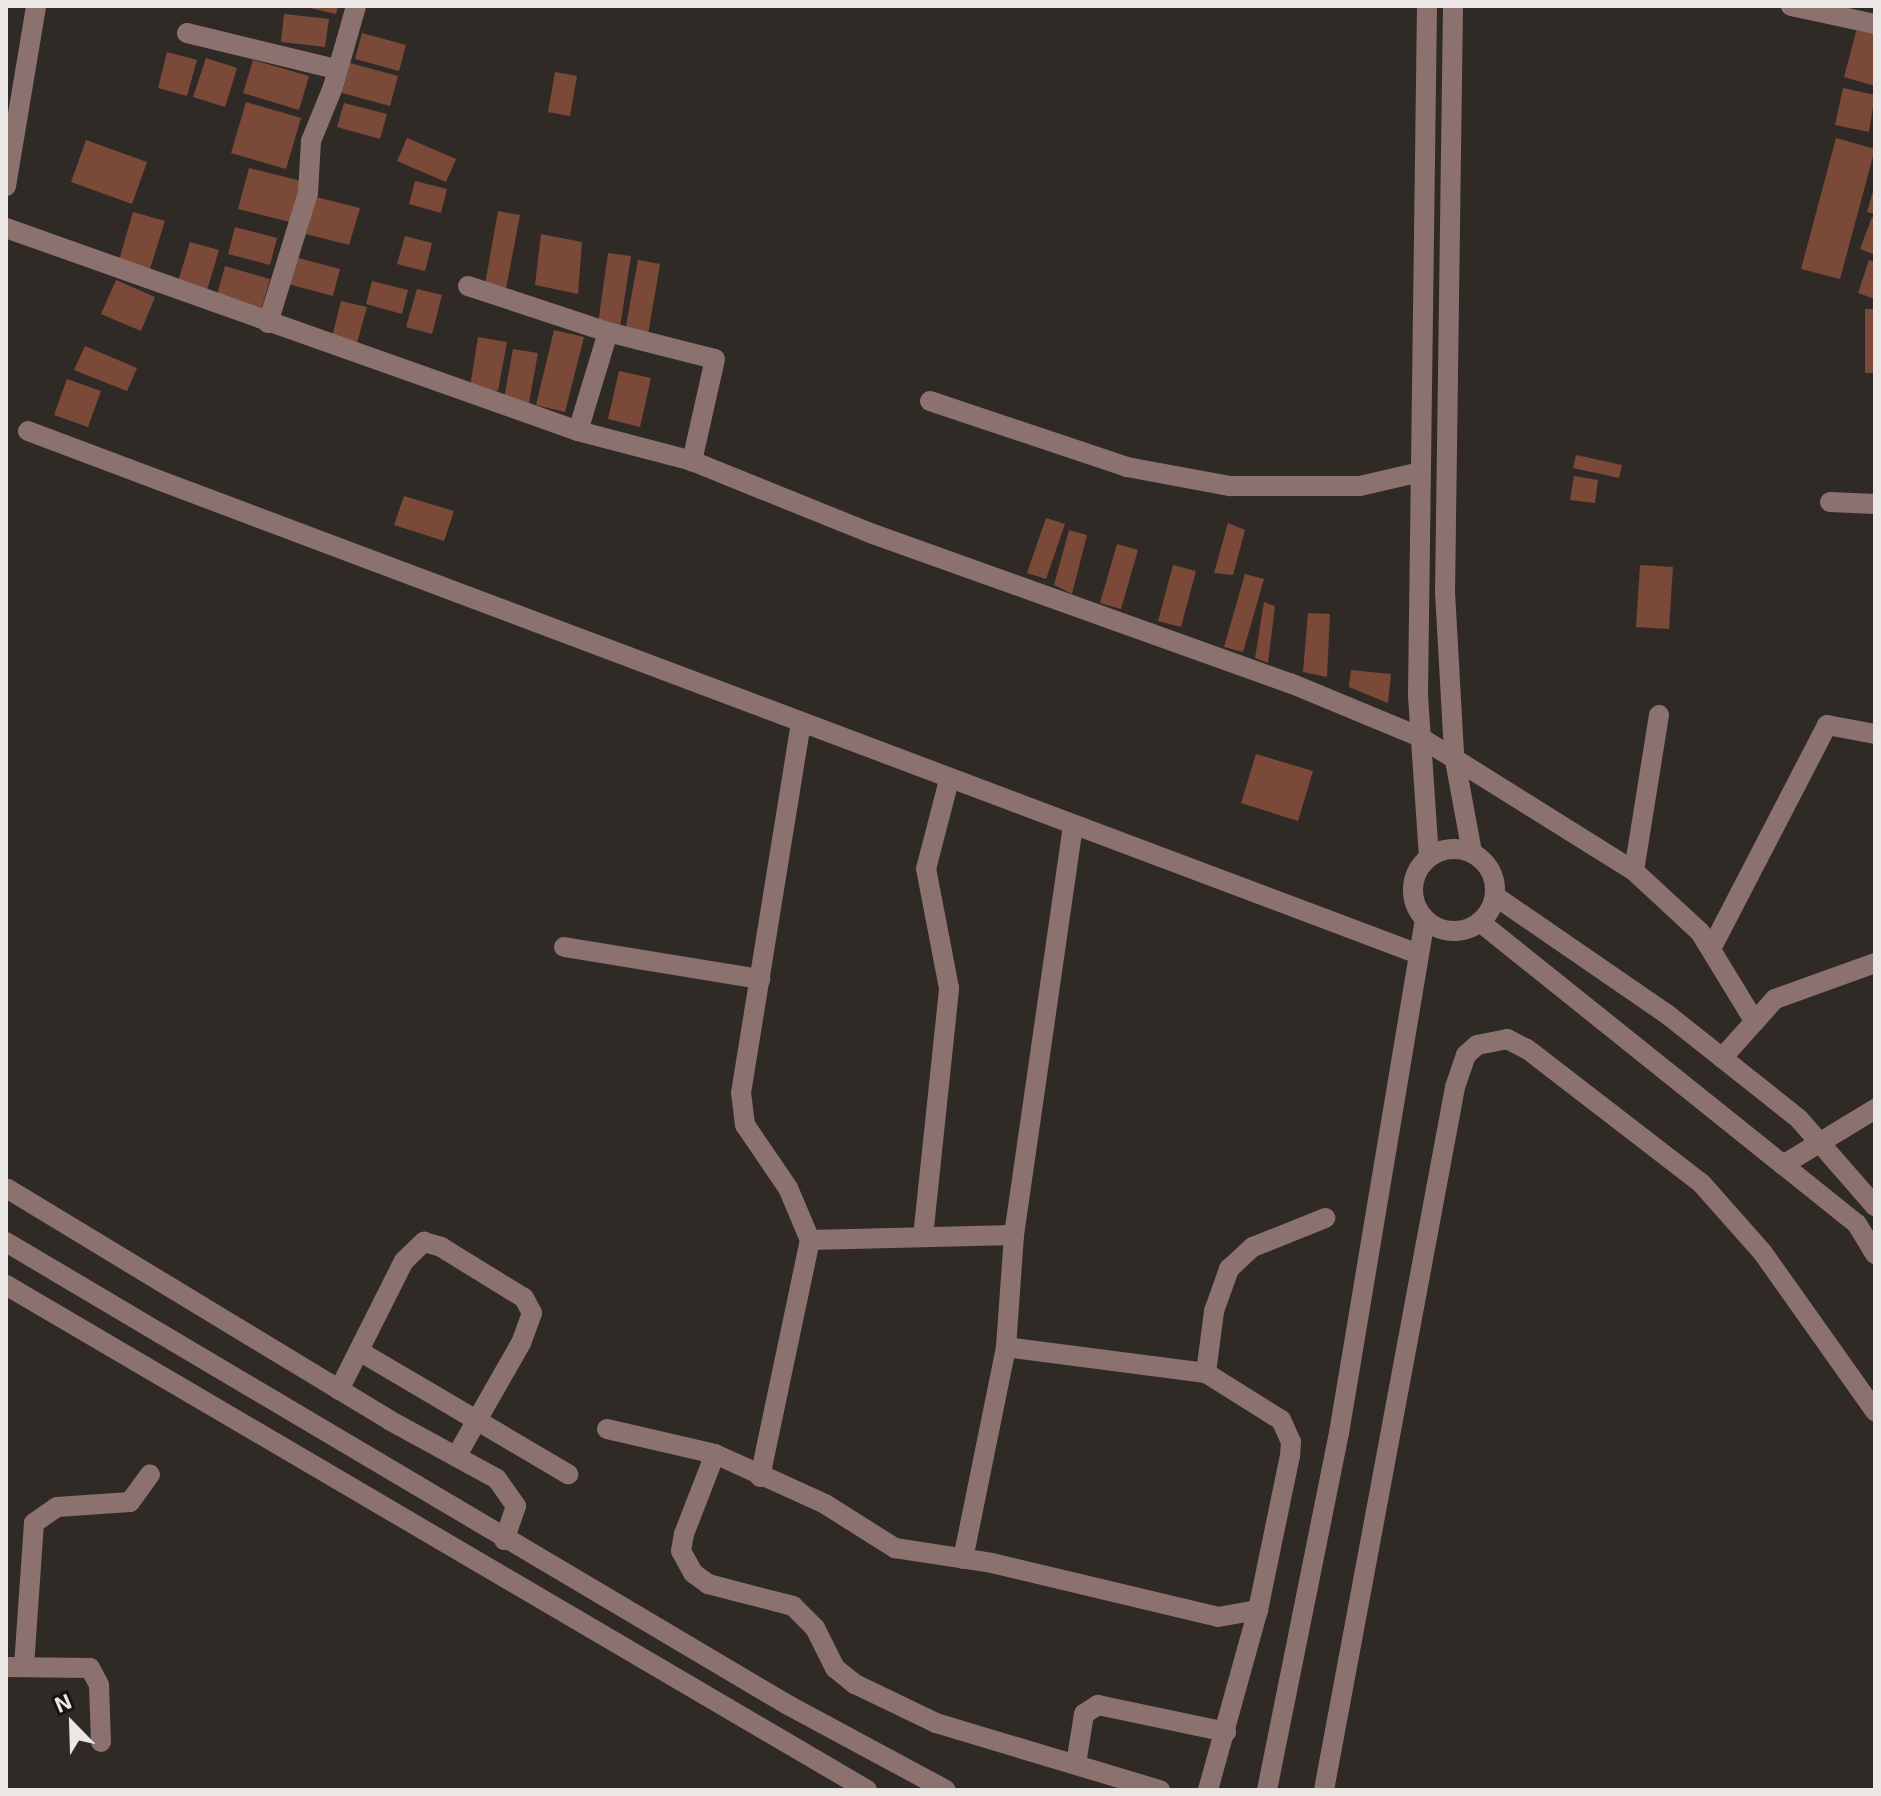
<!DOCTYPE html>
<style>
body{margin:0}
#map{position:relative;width:1881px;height:1796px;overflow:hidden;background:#302a27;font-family:"Exo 2",sans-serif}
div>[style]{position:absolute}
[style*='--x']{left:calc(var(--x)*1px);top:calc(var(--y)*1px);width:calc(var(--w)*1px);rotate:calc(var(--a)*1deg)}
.building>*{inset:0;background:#7a4937}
.minor>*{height:20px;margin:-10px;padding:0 10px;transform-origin:10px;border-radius:10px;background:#8c726e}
.minor>.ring{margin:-10px;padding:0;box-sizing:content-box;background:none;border:20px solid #8c726e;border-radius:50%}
span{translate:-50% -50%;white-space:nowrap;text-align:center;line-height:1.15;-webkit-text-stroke:8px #161312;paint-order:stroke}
.frame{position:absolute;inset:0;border:8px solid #ebe7e5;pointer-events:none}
.north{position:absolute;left:32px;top:1684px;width:80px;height:80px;-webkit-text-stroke:6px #161312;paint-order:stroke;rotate:337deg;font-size:22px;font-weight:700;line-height:32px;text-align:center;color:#ebe7e5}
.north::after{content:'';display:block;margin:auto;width:28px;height:36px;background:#ebe7e5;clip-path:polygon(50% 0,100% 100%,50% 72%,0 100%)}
</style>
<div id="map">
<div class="building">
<div style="clip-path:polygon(301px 6px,338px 6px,336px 14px)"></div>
<div style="clip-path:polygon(284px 14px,329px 19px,325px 47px,281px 42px)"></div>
<div style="clip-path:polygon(1857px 28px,1875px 33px,1875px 86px,1844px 77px)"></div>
<div style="clip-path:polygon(362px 33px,406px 45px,399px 71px,355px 59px)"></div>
<div style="clip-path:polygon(167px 52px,197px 60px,187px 96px,158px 88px)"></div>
<div style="clip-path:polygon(206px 58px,237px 68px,225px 107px,193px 97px)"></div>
<div style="clip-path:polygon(253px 60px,309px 76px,299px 110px,243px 93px)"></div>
<div style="clip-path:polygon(350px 63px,398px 76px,390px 106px,342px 93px)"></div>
<div style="clip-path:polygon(555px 72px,577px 76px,570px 116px,548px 112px)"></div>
<div style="clip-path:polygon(1843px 88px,1875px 95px,1869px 132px,1835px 125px)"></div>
<div style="clip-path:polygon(246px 102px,301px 118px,286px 169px,231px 153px)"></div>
<div style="clip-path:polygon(344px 103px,387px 114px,380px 139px,337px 127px)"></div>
<div style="clip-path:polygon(407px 138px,456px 159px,446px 182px,397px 161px)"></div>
<div style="clip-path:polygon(1836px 138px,1875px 149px,1840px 279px,1801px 269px)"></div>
<div style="clip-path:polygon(86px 140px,147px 162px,132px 204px,71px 182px)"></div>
<div style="clip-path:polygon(249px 168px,301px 181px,290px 222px,238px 209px)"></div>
<div style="clip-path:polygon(415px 181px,447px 189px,441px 213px,409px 204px)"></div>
<div style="clip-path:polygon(1874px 188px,1875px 188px,1875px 214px,1867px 212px)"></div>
<div style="clip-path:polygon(316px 197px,360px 208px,349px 245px,306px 234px)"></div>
<div style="clip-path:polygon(498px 211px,520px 215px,505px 294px,484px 290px)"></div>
<div style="clip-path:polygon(133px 212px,165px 221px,150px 269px,119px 260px)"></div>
<div style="clip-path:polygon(1872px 217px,1875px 218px,1875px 255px,1860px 249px)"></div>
<div style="clip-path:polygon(235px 227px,277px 238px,270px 265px,228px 254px)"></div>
<div style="clip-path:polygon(541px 234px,582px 242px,578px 294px,535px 285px)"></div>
<div style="clip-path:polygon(405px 236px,432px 243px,425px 271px,397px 264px)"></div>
<div style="clip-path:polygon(190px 242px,219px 250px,206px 294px,177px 285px)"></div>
<div style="clip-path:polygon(608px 253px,631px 256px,620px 327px,598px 324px)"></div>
<div style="clip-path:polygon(291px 256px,340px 269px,333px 296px,284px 283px)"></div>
<div style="clip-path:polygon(638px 260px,660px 264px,648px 335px,625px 331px)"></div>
<div style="clip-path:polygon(1869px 260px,1875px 262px,1875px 299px,1858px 293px)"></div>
<div style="clip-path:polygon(225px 266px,270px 279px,261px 311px,216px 298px)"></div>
<div style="clip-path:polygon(116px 280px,155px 297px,141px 331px,101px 314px)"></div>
<div style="clip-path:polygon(372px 281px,408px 290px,402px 314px,366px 304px)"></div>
<div style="clip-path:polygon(417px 289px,442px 295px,432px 334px,406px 327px)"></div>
<div style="clip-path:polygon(341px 301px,367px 307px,357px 343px,332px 337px)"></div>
<div style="clip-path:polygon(1865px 309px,1875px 309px,1875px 373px,1865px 373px)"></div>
<div style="clip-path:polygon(554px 330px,584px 337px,565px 412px,536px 405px)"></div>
<div style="clip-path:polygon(478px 337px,507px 342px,498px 391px,470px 387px)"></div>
<div style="clip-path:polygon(85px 346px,137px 368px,127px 391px,74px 370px)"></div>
<div style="clip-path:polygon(513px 349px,538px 353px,529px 403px,504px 398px)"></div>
<div style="clip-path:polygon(619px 371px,651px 378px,640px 427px,608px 419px)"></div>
<div style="clip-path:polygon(67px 379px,101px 391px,88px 427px,54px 415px)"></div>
<div style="clip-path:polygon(1576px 455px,1622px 465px,1619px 478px,1573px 468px)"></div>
<div style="clip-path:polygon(1574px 476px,1598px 480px,1595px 503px,1570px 500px)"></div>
<div style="clip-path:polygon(404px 496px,454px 511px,444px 541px,394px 525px)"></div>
<div style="clip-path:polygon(1046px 518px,1065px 524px,1046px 579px,1027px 573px)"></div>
<div style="clip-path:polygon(1228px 523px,1245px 530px,1233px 575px,1214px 573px)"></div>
<div style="clip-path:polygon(1069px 530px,1087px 535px,1072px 594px,1054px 585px)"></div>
<div style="clip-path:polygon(1117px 544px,1138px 550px,1121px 609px,1100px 603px)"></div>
<div style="clip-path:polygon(1173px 565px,1196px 571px,1181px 627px,1158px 621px)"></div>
<div style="clip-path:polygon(1640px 565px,1673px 567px,1669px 629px,1636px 627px)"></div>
<div style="clip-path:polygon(1245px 574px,1264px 579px,1243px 652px,1224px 647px)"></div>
<div style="clip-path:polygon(1264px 602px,1275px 606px,1268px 663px,1255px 658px)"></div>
<div style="clip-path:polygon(1308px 613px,1330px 614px,1327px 677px,1303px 672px)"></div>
<div style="clip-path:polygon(1351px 670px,1391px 674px,1388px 703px,1349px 687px)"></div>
<div style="clip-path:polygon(1256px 754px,1313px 771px,1298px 821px,1241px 803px)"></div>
</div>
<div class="minor">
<div style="--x:1427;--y:6;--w:690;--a:90.75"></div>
<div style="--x:1418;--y:696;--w:161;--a:86.1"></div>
<div style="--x:1453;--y:6;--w:586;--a:90.78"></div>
<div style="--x:1445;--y:592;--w:163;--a:86.8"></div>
<div style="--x:1454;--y:755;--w:99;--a:79.5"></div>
<div style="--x:1791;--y:6;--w:86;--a:12.1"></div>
<div style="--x:187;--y:33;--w:153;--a:13.6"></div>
<div style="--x:6;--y:186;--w:182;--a:-80.5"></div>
<div style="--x:6;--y:228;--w:607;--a:19.54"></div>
<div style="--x:578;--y:431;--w:118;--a:14.7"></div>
<div style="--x:692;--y:461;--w:195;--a:22"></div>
<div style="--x:873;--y:534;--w:443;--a:19.7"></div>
<div style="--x:1290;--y:683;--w:139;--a:22.5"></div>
<div style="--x:1418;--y:736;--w:255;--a:32"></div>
<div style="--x:1634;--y:871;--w:90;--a:42.7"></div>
<div style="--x:1700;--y:932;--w:105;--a:58.6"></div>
<div style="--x:468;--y:286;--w:147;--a:18.2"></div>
<div style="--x:268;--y:323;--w:136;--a:-72.9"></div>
<div style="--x:308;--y:193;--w:52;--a:-86.7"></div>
<div style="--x:311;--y:141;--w:58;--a:-67.8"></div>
<div style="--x:333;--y:87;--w:84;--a:-74.1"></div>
<div style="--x:930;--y:401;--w:208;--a:18.5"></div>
<div style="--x:1127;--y:467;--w:105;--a:10.5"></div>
<div style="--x:1230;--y:486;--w:130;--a:0"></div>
<div style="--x:1360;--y:486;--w:62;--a:-13.1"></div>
<div style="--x:28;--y:431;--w:1483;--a:20.61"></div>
<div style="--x:578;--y:431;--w:103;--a:-73.1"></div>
<div style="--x:608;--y:332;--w:110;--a:14.2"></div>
<div style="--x:715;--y:359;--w:105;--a:102.7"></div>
<div style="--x:1830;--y:502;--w:45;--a:2.5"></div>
<div class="ring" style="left:1413px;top:849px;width:62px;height:62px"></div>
<div style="--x:1634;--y:871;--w:158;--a:-80.9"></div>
<div style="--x:1495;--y:896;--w:210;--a:34.5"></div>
<div style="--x:1668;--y:1015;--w:167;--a:38.4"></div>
<div style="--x:1799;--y:1119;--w:116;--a:48.9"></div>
<div style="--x:1480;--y:922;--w:483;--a:38.7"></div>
<div style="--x:1857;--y:1224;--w:35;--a:59"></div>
<div style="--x:564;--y:947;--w:199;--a:9.3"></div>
<div style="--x:1711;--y:949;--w:252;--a:-62.6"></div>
<div style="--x:1827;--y:725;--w:49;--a:10.6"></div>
<div style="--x:1722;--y:1058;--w:79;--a:-48.1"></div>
<div style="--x:1775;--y:999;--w:106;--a:-19.8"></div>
<div style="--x:1783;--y:1165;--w:108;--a:-31.3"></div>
<div style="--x:8;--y:1189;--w:446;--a:31.2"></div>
<div style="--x:389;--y:1420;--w:123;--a:28.6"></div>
<div style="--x:497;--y:1479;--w:33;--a:55"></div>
<div style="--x:516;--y:1506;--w:36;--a:109"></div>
<div style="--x:923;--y:1237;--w:250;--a:-84"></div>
<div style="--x:949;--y:988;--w:121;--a:-100.9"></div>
<div style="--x:926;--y:869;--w:92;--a:-75.5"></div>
<div style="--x:810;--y:1240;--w:204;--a:-1.4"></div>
<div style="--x:1014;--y:1235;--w:413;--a:-81.8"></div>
<div style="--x:6;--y:1242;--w:909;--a:30.63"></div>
<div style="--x:788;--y:1705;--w:179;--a:28.3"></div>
<div style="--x:6;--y:1285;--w:998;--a:30.39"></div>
<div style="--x:359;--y:1351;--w:243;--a:30.5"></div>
<div style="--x:1206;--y:1373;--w:63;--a:-82.6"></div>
<div style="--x:1214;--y:1311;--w:45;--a:-70.3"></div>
<div style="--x:1229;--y:1269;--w:33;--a:-43"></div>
<div style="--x:1253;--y:1247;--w:78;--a:-21.9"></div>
<div style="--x:339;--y:1390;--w:144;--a:-63.3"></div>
<div style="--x:404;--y:1261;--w:28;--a:-44"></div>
<div style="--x:424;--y:1242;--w:18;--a:16"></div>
<div style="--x:441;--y:1247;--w:97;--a:31.6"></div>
<div style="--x:524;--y:1298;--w:17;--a:62"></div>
<div style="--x:532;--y:1313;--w:32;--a:110"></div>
<div style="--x:521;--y:1343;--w:131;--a:119.7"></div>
<div style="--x:607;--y:1429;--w:111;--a:13"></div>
<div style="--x:715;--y:1454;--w:121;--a:24.4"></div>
<div style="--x:825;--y:1504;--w:83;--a:32.2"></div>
<div style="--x:895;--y:1548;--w:98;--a:8.8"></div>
<div style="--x:992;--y:1563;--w:232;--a:13.4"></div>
<div style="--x:1218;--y:1617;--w:41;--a:-9.9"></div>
<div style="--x:1258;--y:1610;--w:157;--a:-78.3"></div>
<div style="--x:1290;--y:1456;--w:14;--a:-86"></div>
<div style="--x:1291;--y:1442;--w:24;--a:-114"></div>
<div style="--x:1281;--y:1420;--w:89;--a:-147.9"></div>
<div style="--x:1206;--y:1373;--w:202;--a:-172.6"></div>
<div style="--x:715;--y:1454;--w:86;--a:111.2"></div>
<div style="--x:684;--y:1534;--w:17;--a:100"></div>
<div style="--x:681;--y:1551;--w:25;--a:61"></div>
<div style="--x:693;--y:1573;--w:19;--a:36"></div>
<div style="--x:708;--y:1584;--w:88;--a:14.5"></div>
<div style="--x:793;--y:1606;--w:31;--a:45"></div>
<div style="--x:815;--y:1628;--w:45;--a:63.4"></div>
<div style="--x:835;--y:1668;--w:26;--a:39"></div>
<div style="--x:855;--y:1684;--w:90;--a:25.7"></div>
<div style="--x:936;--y:1723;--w:234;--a:16.7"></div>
<div style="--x:760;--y:1477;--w:242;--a:-78.1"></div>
<div style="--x:810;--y:1240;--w:56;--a:-112.9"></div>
<div style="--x:788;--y:1188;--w:76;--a:-124.3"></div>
<div style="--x:745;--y:1125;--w:32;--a:-97"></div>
<div style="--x:741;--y:1093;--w:374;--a:-80.8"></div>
<div style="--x:963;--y:1559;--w:216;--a:-78.5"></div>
<div style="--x:1006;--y:1347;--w:112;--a:-85.9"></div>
<div style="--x:24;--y:1666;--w:143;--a:-86"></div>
<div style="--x:34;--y:1523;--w:28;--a:-35"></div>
<div style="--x:57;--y:1507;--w:73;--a:-3.9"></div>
<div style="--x:130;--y:1502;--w:34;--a:-54"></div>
<div style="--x:6;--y:1667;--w:84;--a:0.7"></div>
<div style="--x:90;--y:1668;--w:19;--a:62"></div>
<div style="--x:99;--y:1685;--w:57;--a:88"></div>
<div style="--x:1076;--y:1764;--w:51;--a:-80.9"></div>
<div style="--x:1084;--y:1714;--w:17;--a:-33"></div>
<div style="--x:1098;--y:1705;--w:131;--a:11.9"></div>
<div style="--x:1208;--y:1790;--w:187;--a:-74.5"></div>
<div style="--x:1267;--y:1790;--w:364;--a:-78.6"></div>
<div style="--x:1339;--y:1433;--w:521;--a:-80.5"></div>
<div style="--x:1324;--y:1790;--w:715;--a:-79.44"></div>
<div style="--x:1455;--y:1087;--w:34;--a:-71"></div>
<div style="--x:1466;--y:1055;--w:15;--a:-42"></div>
<div style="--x:1477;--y:1045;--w:31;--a:-11"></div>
<div style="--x:1507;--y:1039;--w:22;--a:27"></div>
<div style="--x:1527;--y:1049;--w:221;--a:37.6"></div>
<div style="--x:1702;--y:1184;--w:92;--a:48.5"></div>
<div style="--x:1763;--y:1253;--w:194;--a:54.7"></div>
</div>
<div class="frame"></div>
<div class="north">N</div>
</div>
